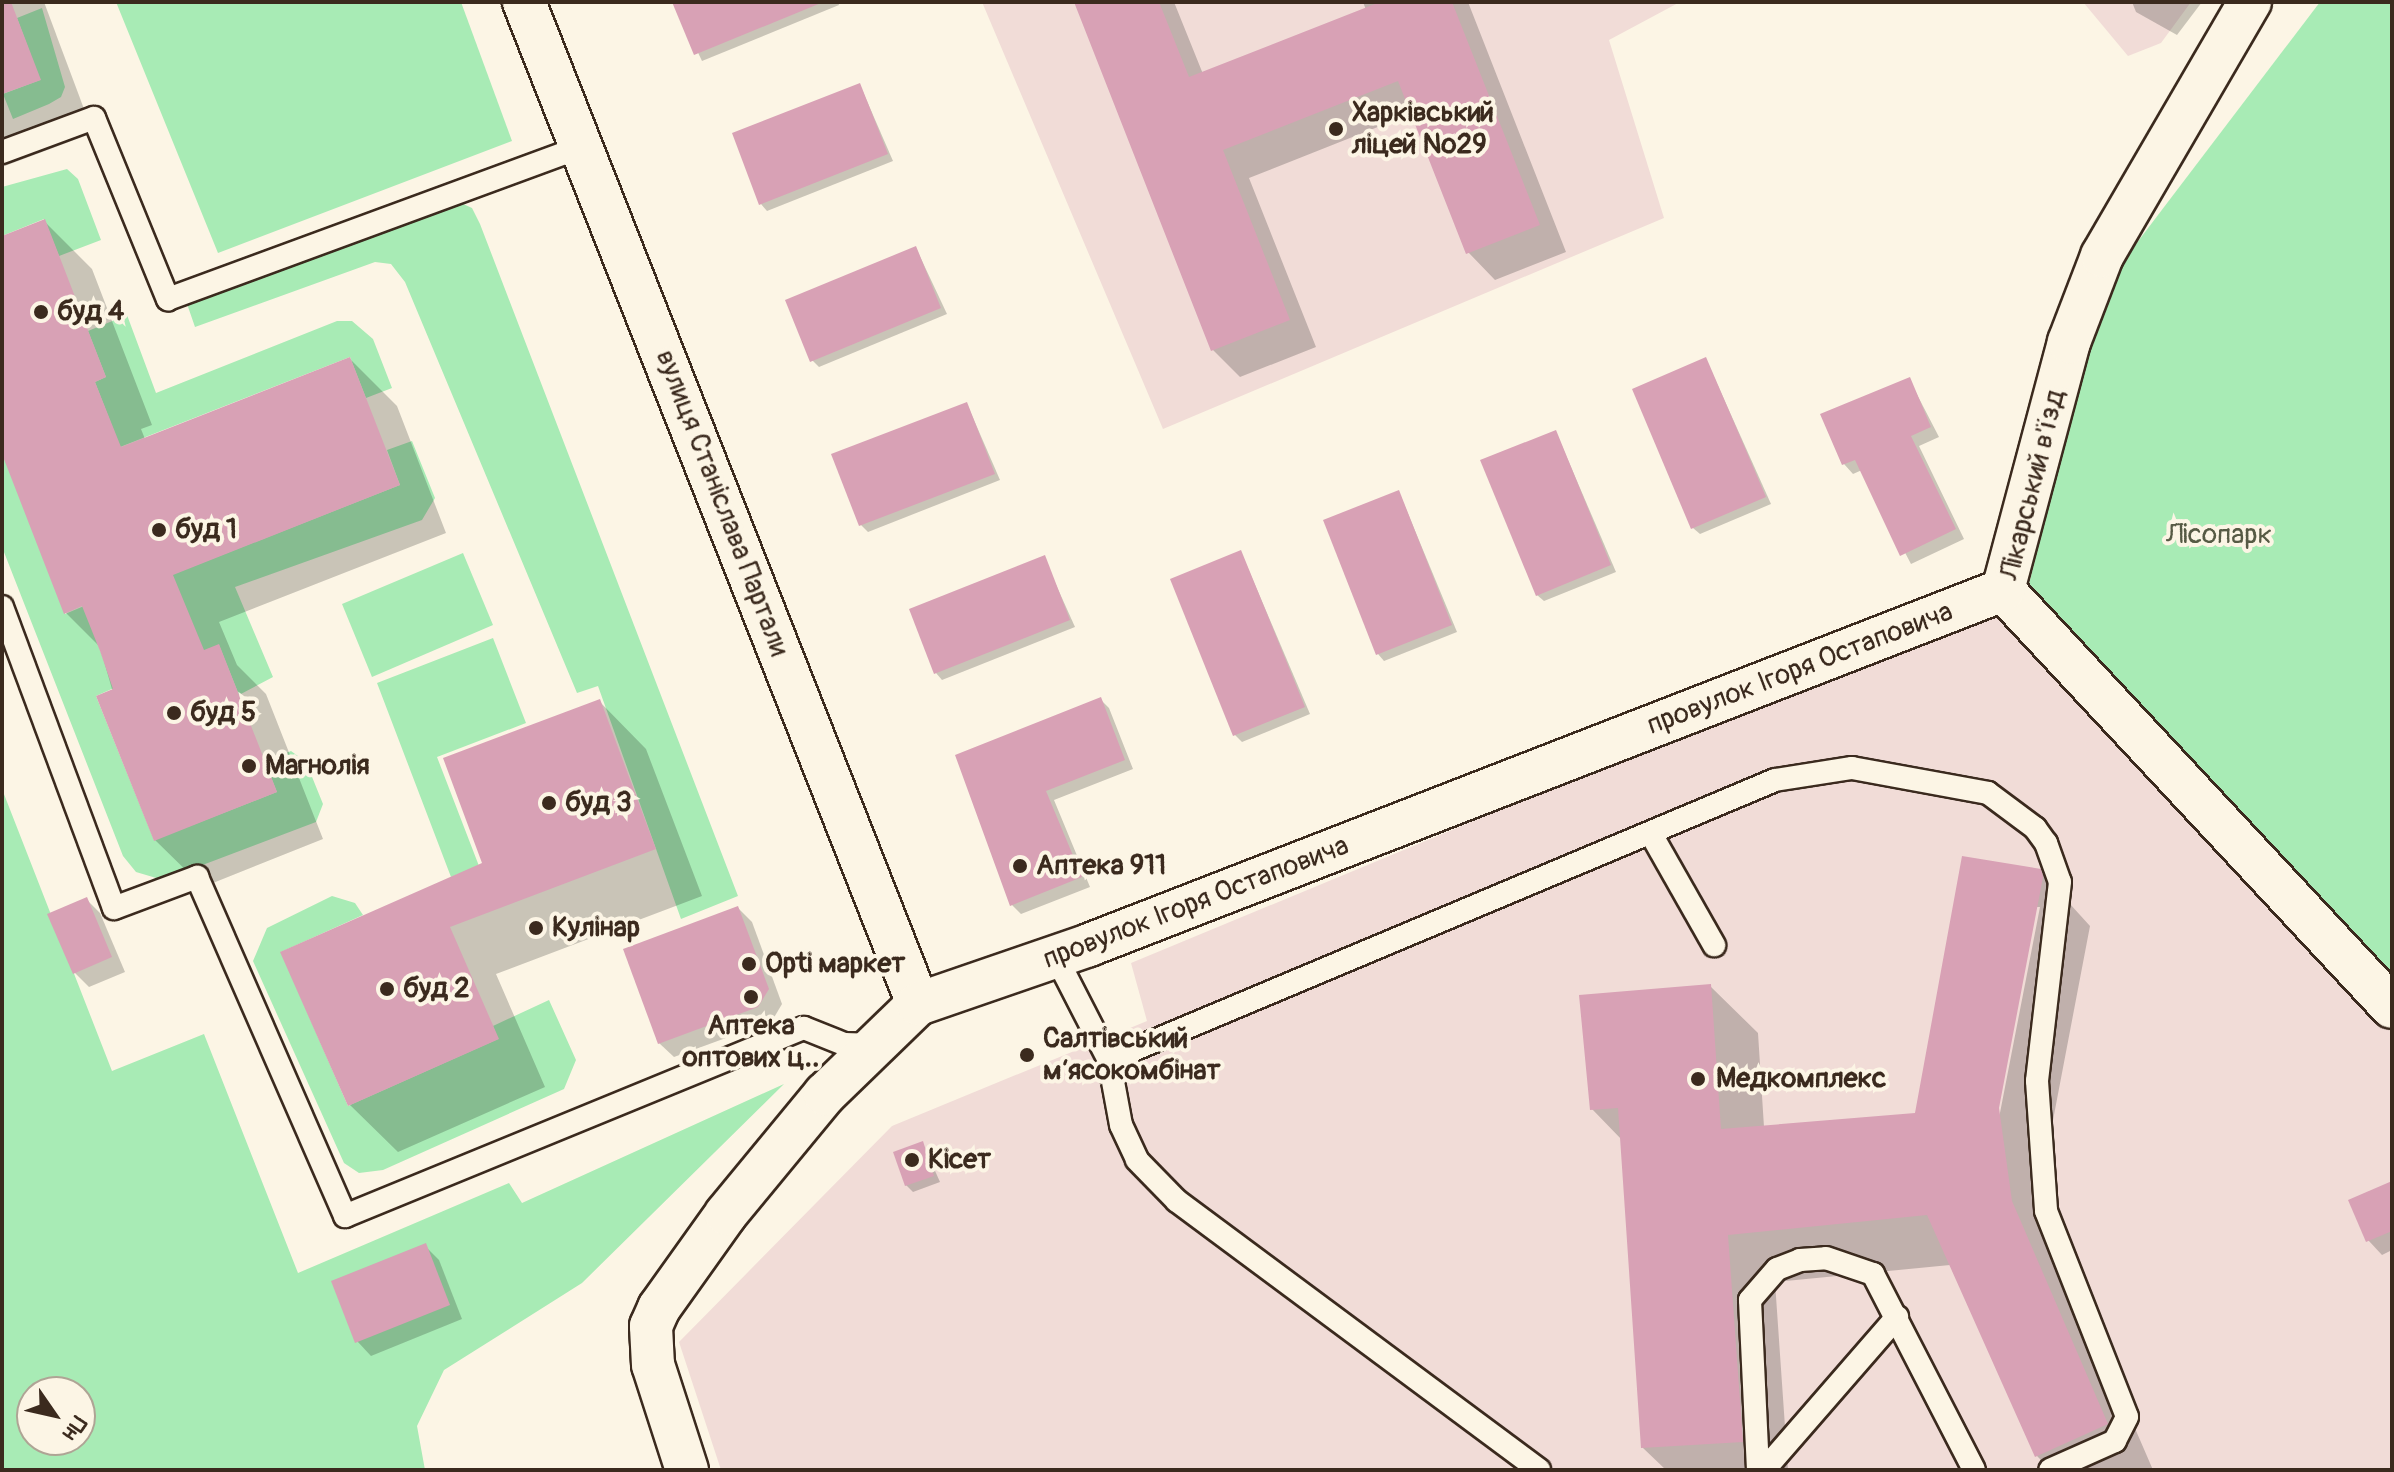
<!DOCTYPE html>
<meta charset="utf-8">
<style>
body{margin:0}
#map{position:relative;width:2394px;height:1472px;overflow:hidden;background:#fcf5e5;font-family:Pangolin,sans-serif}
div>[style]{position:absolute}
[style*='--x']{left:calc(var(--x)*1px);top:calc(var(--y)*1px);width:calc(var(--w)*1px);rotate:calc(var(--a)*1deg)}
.built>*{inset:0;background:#f1dcd7}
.green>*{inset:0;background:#a8ebb5}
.shadow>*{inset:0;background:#0003}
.building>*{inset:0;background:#d8a1b5}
.roads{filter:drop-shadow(2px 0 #3b2a1e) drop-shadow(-2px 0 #3b2a1e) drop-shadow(0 2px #3b2a1e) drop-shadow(0 -2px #3b2a1e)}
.service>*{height:22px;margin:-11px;padding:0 11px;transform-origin:11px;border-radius:11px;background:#fcf5e5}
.minor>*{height:42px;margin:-21px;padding:0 21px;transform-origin:21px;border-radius:21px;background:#fcf5e5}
.dots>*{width:22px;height:22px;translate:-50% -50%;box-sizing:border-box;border:4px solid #fcf5e5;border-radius:50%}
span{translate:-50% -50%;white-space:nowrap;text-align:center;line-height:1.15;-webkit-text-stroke:8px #fcf5e5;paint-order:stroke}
.poi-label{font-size:28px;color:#3b2a1e;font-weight:700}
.left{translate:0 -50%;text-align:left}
.street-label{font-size:28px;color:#3b2a1e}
.park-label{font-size:28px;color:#565a44}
.frame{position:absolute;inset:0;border:4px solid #3b2a1e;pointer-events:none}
.north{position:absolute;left:16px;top:1376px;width:80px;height:80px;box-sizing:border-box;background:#fcf5e5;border:2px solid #afa495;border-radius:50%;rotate:124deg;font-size:22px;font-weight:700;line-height:32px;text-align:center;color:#3b2a1e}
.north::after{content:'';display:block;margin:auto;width:28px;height:36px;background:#3b2a1e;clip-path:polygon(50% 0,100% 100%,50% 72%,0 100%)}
</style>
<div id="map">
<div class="built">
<div style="clip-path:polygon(982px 2px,1680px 2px,1609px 40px,1664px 218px,1163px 429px)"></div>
<div style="clip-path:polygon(2083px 2px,2191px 2px,2161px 43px,2128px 56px)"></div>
<div style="clip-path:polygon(1990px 607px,2392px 1033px,2392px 1470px,721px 1470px,679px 1342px,892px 1126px,1147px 1021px,1131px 963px)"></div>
</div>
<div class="green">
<div style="clip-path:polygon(116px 2px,461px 2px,512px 141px,218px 253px)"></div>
<div style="clip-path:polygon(2320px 2px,2392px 2px,2392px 974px,2029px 584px,2094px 321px,2120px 265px)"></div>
<div style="clip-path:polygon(42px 8px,65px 87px,61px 97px,49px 104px,13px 119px,3px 94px,40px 80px,17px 18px)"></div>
<div style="clip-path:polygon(67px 169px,78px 179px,101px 240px,59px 256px,44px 219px,2px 236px,2px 187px)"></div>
<div style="clip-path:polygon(461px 203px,472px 208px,480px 224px,738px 896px,681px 919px,598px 686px,577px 693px,405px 282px,391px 264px,375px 262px,195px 327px,186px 301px)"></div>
<div style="clip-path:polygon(127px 315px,156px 393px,337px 321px,352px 321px,373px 339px,392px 388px,366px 398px,350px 357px,120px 447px,95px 382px,106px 377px,88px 331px)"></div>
<div style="clip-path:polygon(2px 422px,65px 614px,84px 606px,114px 688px,96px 696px,154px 840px,277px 792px,265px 762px,291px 751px,306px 762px,323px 804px,316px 822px,163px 880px,136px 872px,123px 856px,2px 547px)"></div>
<div style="clip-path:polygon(412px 441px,435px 498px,422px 520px,235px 587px,273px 677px,239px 695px,219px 645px,203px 651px,171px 575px,400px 485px,387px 450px)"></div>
<div style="clip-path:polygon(463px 553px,493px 625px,372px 677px,342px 604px)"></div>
<div style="clip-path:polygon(493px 638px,526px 723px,437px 757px,479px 866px,451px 877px,377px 683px)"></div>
<div style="clip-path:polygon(evenodd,2px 789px,112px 1071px,204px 1034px,298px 1273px,509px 1183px,522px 1203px,784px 1084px,582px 1283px,444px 1370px,417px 1426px,425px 1470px,2px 1470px,2px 789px,32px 1392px,80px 1392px,80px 1440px,32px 1440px,32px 1392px)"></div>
<div style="clip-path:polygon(332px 896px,355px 903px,363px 915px,281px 952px,348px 1106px,498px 1039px,493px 1026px,549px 1000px,576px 1060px,564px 1089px,383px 1170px,359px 1173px,344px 1163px,253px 961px,267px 928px)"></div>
</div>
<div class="shadow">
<div style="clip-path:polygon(2px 2px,44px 2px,93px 133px,2px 167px)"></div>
<div style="clip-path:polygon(674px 2px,838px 2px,839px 5px,702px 61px)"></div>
<div style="clip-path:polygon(1076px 2px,1174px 2px,1203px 74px,1366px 10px,1363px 2px,1468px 2px,1566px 252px,1495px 280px,1468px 252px,1413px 113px,1249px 178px,1316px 347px,1240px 377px,1213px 350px)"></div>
<div style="clip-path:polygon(2132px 2px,2202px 2px,2177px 35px,2136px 12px)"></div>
<div style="clip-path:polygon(860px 85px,893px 161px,767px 211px,761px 204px)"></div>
<div style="clip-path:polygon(44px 221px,92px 269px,152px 425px,141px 429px,145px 439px,350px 359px,397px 406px,446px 533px,219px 622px,237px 665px,266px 694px,323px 839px,203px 887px,155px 840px,100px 647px,66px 613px,2px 446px,2px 238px)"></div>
<div style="clip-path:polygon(916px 248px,947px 314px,819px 367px,812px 360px)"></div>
<div style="clip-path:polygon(1706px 359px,1771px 504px,1700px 534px,1693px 528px)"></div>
<div style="clip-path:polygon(1909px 379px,1939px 437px,1919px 446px,1964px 539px,1911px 564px,1862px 470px,1853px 474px,1844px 464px)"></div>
<div style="clip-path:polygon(967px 404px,1000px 480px,868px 532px,861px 525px)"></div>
<div style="clip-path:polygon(1556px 432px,1616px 572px,1544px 601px,1537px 595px)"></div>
<div style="clip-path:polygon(1399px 492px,1457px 632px,1384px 661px,1378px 654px)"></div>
<div style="clip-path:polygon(1241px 552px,1310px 714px,1242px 742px,1235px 735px)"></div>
<div style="clip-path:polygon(1044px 558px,1075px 627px,942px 680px,936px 673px)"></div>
<div style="clip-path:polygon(1100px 699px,1109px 708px,1133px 769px,1054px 800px,1090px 887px,1021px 914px,1012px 905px,958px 756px)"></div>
<div style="clip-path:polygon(599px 701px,646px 749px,702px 896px,496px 974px,545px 1087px,398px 1152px,350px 1105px,485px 864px)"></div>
<div style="clip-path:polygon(evenodd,2040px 871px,2090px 926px,2046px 1157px,2058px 1250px,2153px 1470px,2051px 1470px,2037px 1456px,1950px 1265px,1775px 1282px,1788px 1470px,1666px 1470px,1643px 1448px,1622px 1140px,1592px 1109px,1710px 986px,1758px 1033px,1764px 1127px,1917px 1115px,2040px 871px,2036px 907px,2040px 907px,1999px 1118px,1995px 1118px,2036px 907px)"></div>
<div style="clip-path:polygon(86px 899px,100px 913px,125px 972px,89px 987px,75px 973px)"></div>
<div style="clip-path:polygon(738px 908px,752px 922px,782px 1004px,772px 1021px,674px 1057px,659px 1043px)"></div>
<div style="clip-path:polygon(923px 1144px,940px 1182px,913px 1192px,906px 1185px)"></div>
<div style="clip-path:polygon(2392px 1188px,2392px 1250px,2382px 1255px,2368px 1240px)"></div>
<div style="clip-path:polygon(425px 1246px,439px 1260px,462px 1319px,371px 1356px,357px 1341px)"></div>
</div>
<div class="building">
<div style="clip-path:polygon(2px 2px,11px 2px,41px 80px,2px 94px)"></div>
<div style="clip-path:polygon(672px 2px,821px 2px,821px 3px,694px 55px)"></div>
<div style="clip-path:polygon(1074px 2px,1159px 2px,1189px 77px,1380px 2px,1452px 2px,1540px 225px,1466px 254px,1398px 81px,1223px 150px,1290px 320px,1211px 351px)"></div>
<div style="clip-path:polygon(860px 83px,888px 154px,759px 205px,732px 133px)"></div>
<div style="clip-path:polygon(45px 219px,106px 377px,95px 382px,121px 447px,350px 357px,400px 485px,173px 575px,204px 650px,219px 644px,277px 792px,154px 841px,96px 696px,113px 689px,100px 651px,82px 606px,64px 614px,2px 454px,2px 236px)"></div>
<div style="clip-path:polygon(916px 246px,941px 308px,810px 362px,785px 300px)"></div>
<div style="clip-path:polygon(1706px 357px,1766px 497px,1691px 529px,1632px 389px)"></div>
<div style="clip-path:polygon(1910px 377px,1931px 427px,1911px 436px,1956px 529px,1900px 556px,1855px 460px,1842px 465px,1820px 414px)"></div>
<div style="clip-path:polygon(967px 402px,995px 474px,859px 526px,831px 454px)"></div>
<div style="clip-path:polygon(1556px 430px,1611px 565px,1536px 596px,1480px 460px)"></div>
<div style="clip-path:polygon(1399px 490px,1452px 625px,1376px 655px,1323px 520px)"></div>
<div style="clip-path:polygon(1241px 550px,1305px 707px,1233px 736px,1170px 579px)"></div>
<div style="clip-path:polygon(1045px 555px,1070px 620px,934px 674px,909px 609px)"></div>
<div style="clip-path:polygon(1101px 697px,1125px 760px,1046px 791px,1082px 877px,1010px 906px,955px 755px)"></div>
<div style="clip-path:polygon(600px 699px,656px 849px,450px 927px,499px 1039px,348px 1106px,280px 952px,482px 863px,443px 758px)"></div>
<div style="clip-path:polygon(1962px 856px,2041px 869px,2043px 877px,1999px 1108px,2012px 1201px,2108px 1424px,2035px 1457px,1927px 1215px,1728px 1235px,1743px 1442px,1641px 1448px,1618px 1108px,1590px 1110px,1579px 995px,1711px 984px,1721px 1129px,1915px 1113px)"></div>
<div style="clip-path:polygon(87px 897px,112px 957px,73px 974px,47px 914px)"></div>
<div style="clip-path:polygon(738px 906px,769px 989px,758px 1007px,658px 1044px,623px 949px)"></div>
<div style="clip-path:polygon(923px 1141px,934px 1176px,905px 1186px,893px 1152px)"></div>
<div style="clip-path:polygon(2392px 1181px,2392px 1231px,2366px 1242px,2348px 1200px)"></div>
<div style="clip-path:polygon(426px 1243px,450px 1305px,355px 1343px,331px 1281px)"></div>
</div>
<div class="roads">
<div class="service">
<div style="--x:2;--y:152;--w:98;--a:-20.3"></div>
<div style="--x:94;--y:118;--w:196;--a:67.8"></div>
<div style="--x:168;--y:299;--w:441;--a:-20.2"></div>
<div style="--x:2;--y:607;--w:321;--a:69.6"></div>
<div style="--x:114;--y:908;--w:89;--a:-20.5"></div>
<div style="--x:197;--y:877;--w:370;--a:66.4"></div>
<div style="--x:345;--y:1216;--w:496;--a:-22.3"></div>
<div style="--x:804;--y:1028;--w:43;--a:21.8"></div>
<div style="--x:844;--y:1044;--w:32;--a:2"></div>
<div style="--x:1651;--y:834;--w:128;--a:60.4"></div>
<div style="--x:1056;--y:957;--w:116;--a:62.8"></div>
<div style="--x:1109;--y:1060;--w:66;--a:79.5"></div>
<div style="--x:1121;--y:1125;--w:38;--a:65"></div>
<div style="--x:1137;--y:1160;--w:57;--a:45.7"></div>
<div style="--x:1177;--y:1201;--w:451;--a:36.6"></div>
<div style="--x:1109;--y:1060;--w:722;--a:-22.8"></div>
<div style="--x:1775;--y:780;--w:78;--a:-8.9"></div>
<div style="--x:1852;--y:768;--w:138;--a:10.4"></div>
<div style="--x:1988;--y:793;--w:59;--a:36.7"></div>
<div style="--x:2035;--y:828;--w:19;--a:54"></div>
<div style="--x:2046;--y:843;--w:41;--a:70.3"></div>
<div style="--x:2060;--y:882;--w:200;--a:96.6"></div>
<div style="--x:2037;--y:1081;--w:130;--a:86"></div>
<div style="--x:2046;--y:1211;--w:221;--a:68.5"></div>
<div style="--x:2127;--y:1417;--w:27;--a:117"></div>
<div style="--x:2115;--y:1441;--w:71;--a:156"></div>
<div style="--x:1758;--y:1470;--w:170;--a:-92.7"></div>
<div style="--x:1750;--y:1300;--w:41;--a:-48.9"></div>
<div style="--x:1777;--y:1269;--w:25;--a:-21"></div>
<div style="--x:1800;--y:1260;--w:26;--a:-4"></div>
<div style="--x:1826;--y:1258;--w:50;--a:18.8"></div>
<div style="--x:1873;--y:1274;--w:220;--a:62.7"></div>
<div style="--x:1764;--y:1470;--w:203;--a:-49"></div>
</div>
<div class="minor">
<div style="--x:524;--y:2;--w:1077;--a:68.53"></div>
<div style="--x:2003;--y:590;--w:257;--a:-75.1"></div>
<div style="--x:2069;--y:342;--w:92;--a:-69"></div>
<div style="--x:2102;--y:256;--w:294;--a:-59.8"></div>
<div style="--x:2003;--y:590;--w:570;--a:46.99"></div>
<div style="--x:687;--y:1470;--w:110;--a:-107.9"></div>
<div style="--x:653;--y:1365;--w:39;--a:-93"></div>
<div style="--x:651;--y:1326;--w:20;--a:-66"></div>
<div style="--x:659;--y:1308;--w:115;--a:-54.5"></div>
<div style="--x:726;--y:1214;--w:156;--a:-50.5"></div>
<div style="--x:825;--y:1094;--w:129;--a:-44.1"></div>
<div style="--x:918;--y:1004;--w:181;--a:-19"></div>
<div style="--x:1089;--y:945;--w:981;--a:-21.23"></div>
</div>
</div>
<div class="dots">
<div style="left:1336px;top:129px;background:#3b2a1e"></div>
<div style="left:41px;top:312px;background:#3b2a1e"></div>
<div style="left:159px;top:530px;background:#3b2a1e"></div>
<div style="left:174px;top:713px;background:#3b2a1e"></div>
<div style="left:249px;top:766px;background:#3b2a1e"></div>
<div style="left:549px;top:803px;background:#3b2a1e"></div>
<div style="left:1020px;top:866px;background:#3b2a1e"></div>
<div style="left:536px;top:928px;background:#3b2a1e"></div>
<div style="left:749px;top:964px;background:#3b2a1e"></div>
<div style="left:387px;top:989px;background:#3b2a1e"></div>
<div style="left:751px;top:997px;background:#3b2a1e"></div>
<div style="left:1027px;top:1055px;background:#3b2a1e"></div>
<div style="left:1698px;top:1079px;background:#3b2a1e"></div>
<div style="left:912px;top:1160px;background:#3b2a1e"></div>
</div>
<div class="poi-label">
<span class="left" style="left:1352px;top:129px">Харківський<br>ліцей №29</span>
<span class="left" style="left:57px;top:312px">буд 4</span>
<span class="left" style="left:175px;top:530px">буд 1</span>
<span class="left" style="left:190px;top:713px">буд 5</span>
<span class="left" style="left:265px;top:766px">Магнолія</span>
<span class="left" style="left:565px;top:803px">буд 3</span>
<span class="left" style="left:1036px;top:866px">Аптека 911</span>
<span class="left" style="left:552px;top:928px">Кулінар</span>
<span class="left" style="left:765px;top:964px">Opti маркет</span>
<span class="left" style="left:403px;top:989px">буд 2</span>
<span style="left:751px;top:1042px">Аптека<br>оптових ц‥</span>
<span class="left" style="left:1043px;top:1055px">Салтівський<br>мʼясокомбінат</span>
<span class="left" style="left:1716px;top:1079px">Медкомплекс</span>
<span class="left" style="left:928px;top:1160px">Кісет</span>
</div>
<div class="street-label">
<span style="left:2033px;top:485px;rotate:-76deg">Лікарський в'їзд</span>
<span style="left:722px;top:503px;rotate:69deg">вулиця Станіслава Партали</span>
<span style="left:1800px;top:669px;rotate:-21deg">провулок Ігоря Остаповича</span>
<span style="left:1196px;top:903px;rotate:-21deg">провулок Ігоря Остаповича</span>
</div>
<div class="park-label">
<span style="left:2219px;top:535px">Лісопарк</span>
</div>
<div class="frame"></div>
<div class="north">Пн</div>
</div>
